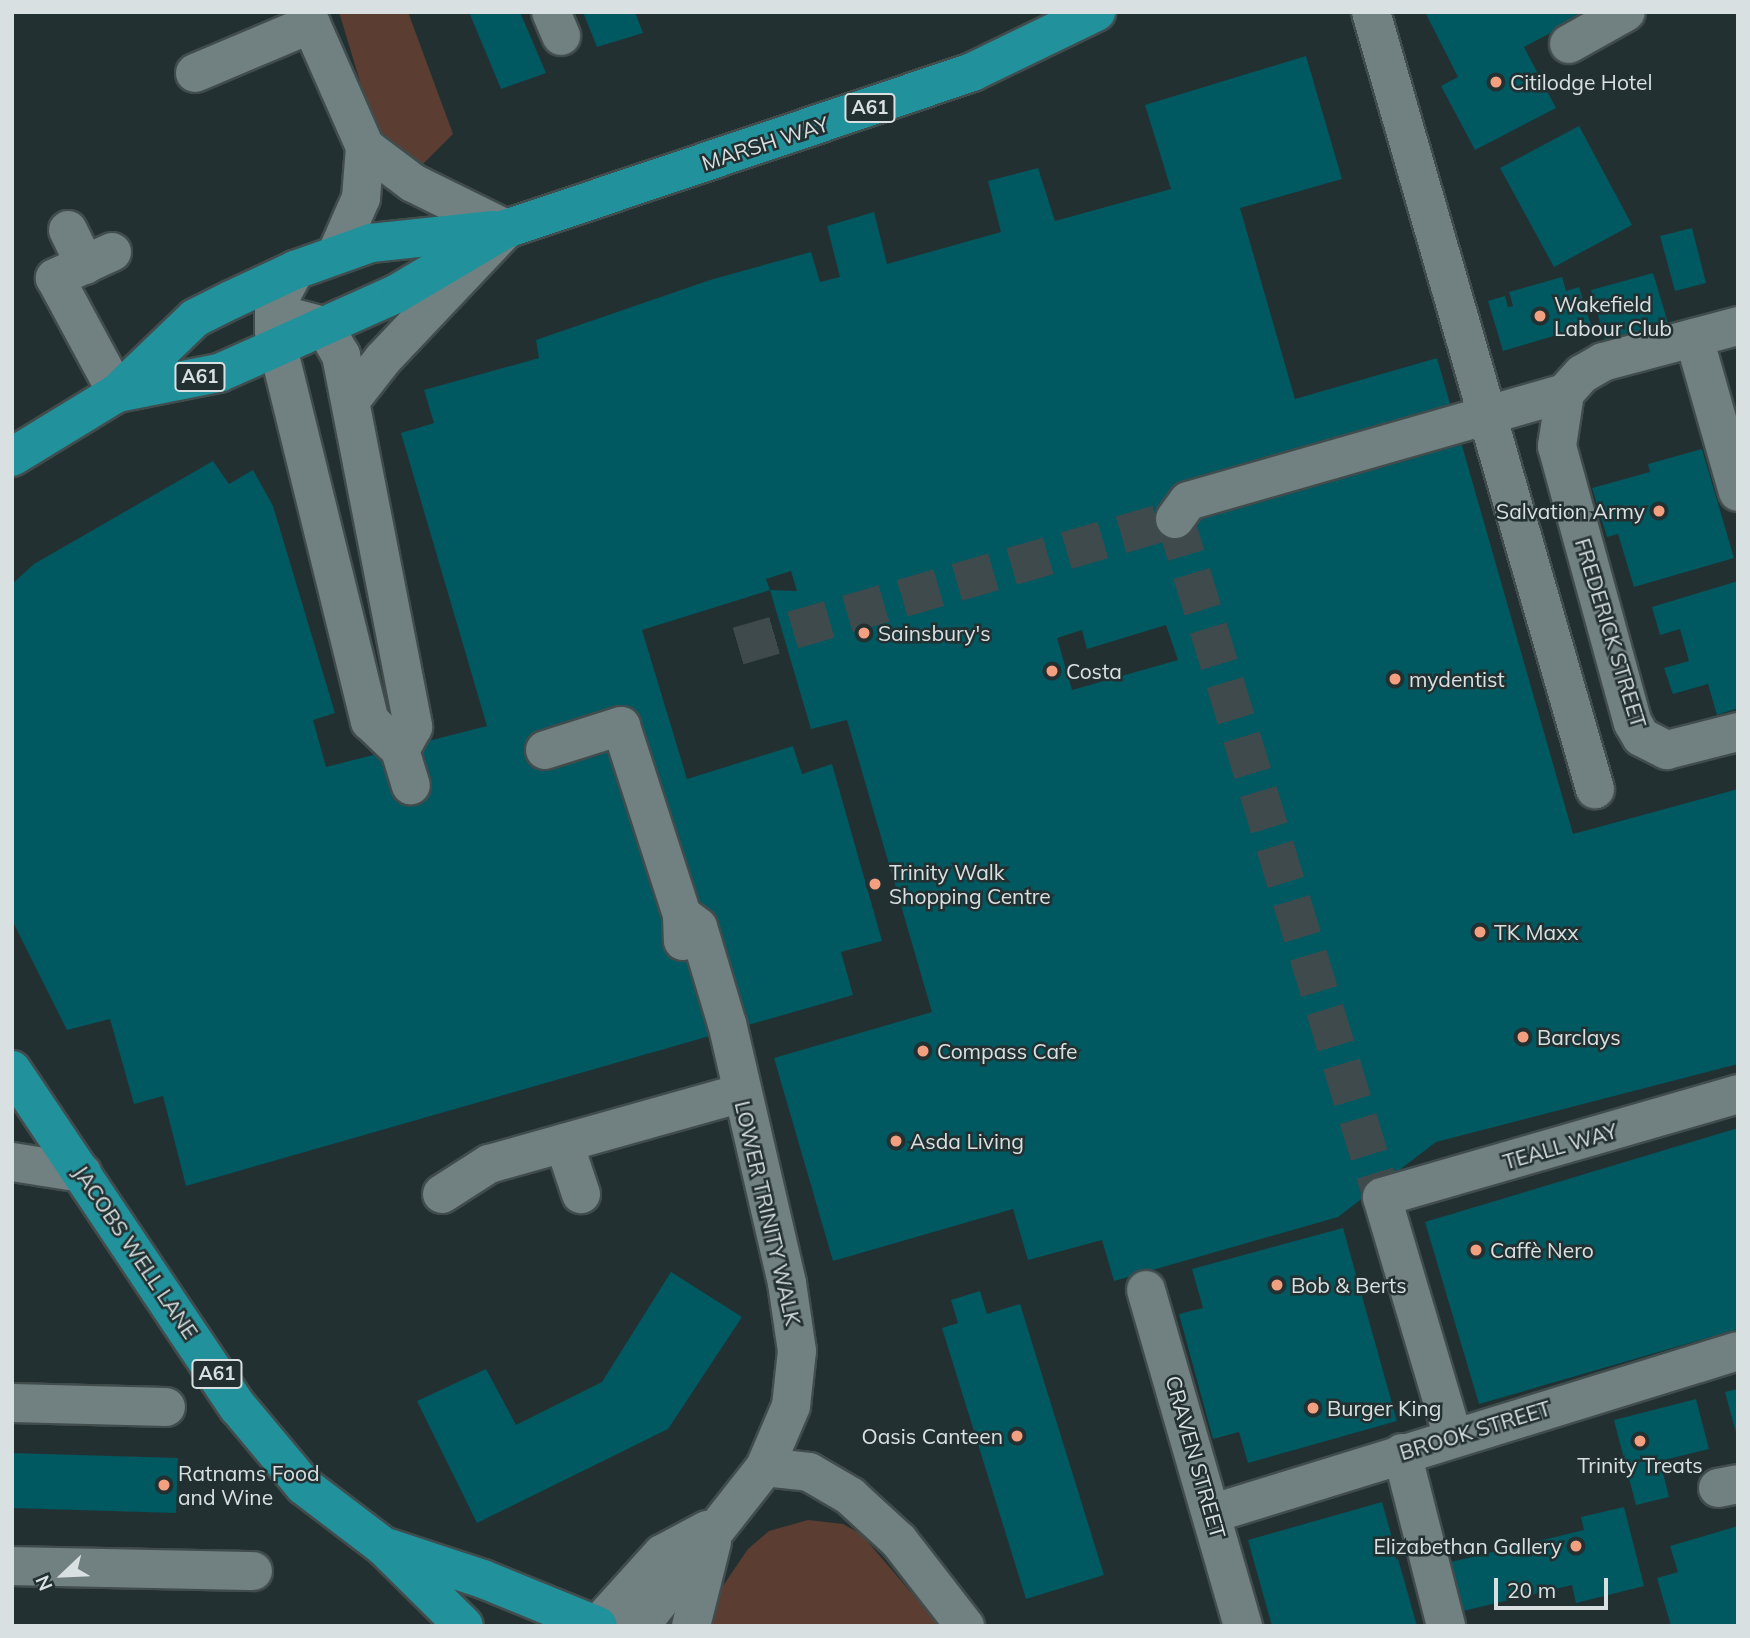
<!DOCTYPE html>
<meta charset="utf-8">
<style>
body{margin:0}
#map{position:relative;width:1750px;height:1638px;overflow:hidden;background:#233031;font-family:Mulish,sans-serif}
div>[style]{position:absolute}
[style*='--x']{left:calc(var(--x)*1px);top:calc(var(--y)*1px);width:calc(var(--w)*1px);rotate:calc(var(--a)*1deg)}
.green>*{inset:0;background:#5b3d31}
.building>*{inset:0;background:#005860}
.minor-tunnel>*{height:38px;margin-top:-19px;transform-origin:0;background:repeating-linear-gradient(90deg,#3e4a4b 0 38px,transparent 0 57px)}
.roads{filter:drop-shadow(2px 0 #414c4d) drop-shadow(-2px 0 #414c4d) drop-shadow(0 2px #414c4d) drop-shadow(0 -2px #414c4d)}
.minor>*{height:38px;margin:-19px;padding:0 19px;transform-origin:19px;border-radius:19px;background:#718081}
.highway>*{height:38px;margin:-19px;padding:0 19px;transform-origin:19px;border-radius:19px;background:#21929c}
.dots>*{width:19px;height:19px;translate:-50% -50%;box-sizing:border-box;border:4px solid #233031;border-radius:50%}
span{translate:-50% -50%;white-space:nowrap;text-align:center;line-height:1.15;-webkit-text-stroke:5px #233031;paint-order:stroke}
.shield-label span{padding:2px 5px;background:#233031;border:2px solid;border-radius:5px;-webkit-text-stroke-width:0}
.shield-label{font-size:19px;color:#d8e0e1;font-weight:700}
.poi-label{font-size:21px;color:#d8e0e1}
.left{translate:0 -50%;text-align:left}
.right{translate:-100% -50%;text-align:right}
.street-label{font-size:21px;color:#d8e0e1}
.frame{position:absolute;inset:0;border:14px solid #d8e0e1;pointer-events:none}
.north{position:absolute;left:28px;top:1540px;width:70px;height:70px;-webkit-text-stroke:5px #233031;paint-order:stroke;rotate:247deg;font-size:19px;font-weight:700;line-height:28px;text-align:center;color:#d8e0e1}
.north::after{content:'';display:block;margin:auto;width:24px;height:32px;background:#d8e0e1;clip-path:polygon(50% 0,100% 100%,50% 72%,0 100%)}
.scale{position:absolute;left:1494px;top:1578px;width:114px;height:32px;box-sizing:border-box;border:4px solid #d8e0e1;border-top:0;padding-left:9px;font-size:21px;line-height:24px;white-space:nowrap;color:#d8e0e1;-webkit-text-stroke:5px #233031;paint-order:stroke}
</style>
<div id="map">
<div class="green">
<div style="clip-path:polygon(339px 12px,408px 12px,453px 134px,419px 168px,403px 163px,374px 128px)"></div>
<div style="clip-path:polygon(808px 1520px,843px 1524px,861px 1534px,940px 1626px,712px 1626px,718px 1593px,748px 1549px,769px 1531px)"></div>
</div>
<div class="building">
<div style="clip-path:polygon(469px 12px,520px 12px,546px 73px,501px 89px)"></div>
<div style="clip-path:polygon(583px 12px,635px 12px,643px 33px,597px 47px)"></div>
<div style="clip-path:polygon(1425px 12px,1590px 12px,1524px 47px,1556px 108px,1475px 150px,1441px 86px,1458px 77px)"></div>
<div style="clip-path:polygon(evenodd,1306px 56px,1342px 179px,1240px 208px,1295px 399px,1437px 358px,1573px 834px,1738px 789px,1738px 1064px,1436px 1142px,1338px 1217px,1114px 1281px,1102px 1240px,1028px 1260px,1013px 1209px,833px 1261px,774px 1058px,932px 1012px,847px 720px,811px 729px,770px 590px,797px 591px,791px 571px,766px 579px,770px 590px,642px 630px,687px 779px,793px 746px,802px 774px,832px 764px,882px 941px,841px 952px,853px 995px,186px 1186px,163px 1096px,134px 1104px,110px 1019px,67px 1030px,12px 920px,12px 584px,34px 564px,213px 461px,229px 484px,253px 470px,273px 506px,335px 713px,313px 720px,326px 767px,487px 726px,401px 433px,434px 423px,424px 390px,539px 358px,536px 340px,710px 280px,811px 252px,820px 282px,840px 277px,827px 226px,874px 212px,887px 264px,1001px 232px,988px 181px,1038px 168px,1055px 221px,1171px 189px,1145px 105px,1306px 56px,1308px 445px,1319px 484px,1214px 513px,1202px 475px,1308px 445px,1306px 56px,1166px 625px,1178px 660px,1072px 690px,1057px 638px,1082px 630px,1087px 649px,1166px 625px)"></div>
<div style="clip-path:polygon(1579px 126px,1632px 225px,1554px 267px,1500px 168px)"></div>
<div style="clip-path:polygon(1692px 228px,1706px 283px,1675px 291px,1660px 236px)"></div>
<div style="clip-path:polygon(1653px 273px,1668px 323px,1605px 341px,1591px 290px)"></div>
<div style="clip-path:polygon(1562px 277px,1566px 291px,1579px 287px,1591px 325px,1503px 351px,1488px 301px,1505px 296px,1508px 307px,1513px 306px,1509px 292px)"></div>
<div style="clip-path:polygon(1702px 449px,1734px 558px,1634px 587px,1618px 534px,1607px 537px,1592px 488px,1650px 472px,1648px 464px)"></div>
<div style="clip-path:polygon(1738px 581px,1738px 708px,1717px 715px,1708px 684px,1673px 694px,1664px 668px,1689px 661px,1680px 629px,1660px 635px,1652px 607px)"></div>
<div style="clip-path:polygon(1738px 1128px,1738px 1329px,1479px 1404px,1425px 1222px)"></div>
<div style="clip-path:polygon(1343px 1228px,1397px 1421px,1248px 1463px,1239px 1432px,1213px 1439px,1179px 1314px,1203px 1308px,1192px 1269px)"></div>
<div style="clip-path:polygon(671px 1272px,742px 1317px,668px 1429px,477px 1523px,417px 1401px,486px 1369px,516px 1425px,602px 1382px)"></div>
<div style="clip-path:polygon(980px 1291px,987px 1314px,1020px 1304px,1104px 1575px,1026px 1599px,942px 1328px,958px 1323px,951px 1300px)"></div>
<div style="clip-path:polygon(1738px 1389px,1738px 1436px,1737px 1436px,1725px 1392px)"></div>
<div style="clip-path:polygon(1696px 1399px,1709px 1449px,1660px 1461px,1669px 1497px,1636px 1505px,1614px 1420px)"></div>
<div style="clip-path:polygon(12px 1453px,178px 1458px,176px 1513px,12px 1508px)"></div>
<div style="clip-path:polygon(1382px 1502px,1417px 1626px,1272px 1626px,1248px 1540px)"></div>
<div style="clip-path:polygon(1624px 1507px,1644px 1586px,1576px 1603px,1572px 1585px,1463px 1611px,1451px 1562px,1584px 1530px,1581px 1517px)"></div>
<div style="clip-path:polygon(1738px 1526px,1738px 1626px,1671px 1626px,1657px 1578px,1678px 1572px,1670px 1546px)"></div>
</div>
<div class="minor-tunnel">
<div style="--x:738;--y:646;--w:455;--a:-16.2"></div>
<div style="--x:1175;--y:519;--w:709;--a:73.02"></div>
</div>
<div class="roads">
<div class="minor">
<div style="--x:551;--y:12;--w:26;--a:67"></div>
<div style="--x:1371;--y:12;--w:809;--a:73.92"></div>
<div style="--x:1569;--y:44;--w:65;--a:-29.3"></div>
<div style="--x:195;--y:73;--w:126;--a:-22.9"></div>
<div style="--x:311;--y:24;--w:134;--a:66.3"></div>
<div style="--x:365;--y:147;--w:60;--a:36.9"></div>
<div style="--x:413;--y:183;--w:104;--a:26.3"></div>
<div style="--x:506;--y:229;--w:179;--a:133.4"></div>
<div style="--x:383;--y:359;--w:52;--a:128"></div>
<div style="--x:68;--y:230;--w:39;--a:64"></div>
<div style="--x:112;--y:252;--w:63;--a:155.5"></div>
<div style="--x:55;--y:278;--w:131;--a:61.7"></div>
<div style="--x:336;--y:255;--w:62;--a:-66.3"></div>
<div style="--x:361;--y:198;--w:51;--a:-85.5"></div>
<div style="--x:295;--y:270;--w:44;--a:118.3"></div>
<div style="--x:274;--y:309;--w:22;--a:90"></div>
<div style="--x:274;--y:331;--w:402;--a:76.2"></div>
<div style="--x:370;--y:721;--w:42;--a:44"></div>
<div style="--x:400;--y:750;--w:37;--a:73"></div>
<div style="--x:294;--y:318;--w:31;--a:15"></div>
<div style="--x:324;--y:326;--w:34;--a:60"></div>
<div style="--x:341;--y:355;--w:379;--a:79"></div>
<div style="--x:413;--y:727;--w:26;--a:119"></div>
<div style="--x:1738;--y:326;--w:140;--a:165.1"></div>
<div style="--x:1603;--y:362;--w:24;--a:150"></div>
<div style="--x:1582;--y:374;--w:25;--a:132"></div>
<div style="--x:1565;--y:393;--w:54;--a:98.6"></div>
<div style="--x:1557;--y:446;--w:287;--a:74.7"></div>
<div style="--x:1633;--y:723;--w:16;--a:60"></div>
<div style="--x:1641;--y:737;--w:29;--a:27"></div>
<div style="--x:1667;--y:750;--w:73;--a:-14.2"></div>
<div style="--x:1694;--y:338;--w:160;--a:74.1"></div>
<div style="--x:1175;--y:519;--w:22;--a:-54"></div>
<div style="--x:1188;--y:501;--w:392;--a:-16"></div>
<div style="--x:545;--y:750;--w:80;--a:-17.5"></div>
<div style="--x:621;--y:726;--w:199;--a:72.1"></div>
<div style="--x:682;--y:915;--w:26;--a:88"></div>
<div style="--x:564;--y:1143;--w:54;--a:71.6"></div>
<div style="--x:12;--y:1162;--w:71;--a:8.9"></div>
<div style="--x:442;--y:1194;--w:56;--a:-32.6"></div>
<div style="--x:489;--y:1164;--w:262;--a:-15.7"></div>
<div style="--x:1146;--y:1290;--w:350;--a:73.9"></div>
<div style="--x:12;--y:1403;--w:154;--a:1.5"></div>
<div style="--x:1453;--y:1437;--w:250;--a:-106.5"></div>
<div style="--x:1382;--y:1197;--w:371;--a:-16.1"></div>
<div style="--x:1402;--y:1453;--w:179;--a:75.7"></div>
<div style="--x:765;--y:1467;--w:44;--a:6.5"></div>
<div style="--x:809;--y:1472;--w:48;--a:30.3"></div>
<div style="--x:850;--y:1496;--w:67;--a:42.6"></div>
<div style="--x:899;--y:1541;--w:108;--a:52.2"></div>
<div style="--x:1718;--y:1488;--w:20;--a:-11"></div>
<div style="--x:1214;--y:1513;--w:548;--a:-17.18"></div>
<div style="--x:12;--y:1566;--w:241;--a:1.2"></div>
<div style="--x:597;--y:1626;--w:97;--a:-47.9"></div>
<div style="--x:662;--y:1554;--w:51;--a:-28.1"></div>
<div style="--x:640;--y:1626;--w:202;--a:-51.8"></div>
<div style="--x:765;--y:1467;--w:66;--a:-66.9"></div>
<div style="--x:791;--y:1406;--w:55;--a:-83.8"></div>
<div style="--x:797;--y:1351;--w:69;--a:-98.4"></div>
<div style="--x:787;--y:1283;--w:266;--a:-103"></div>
<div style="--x:727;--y:1024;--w:101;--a:-106.6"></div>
<div style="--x:698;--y:927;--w:20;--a:-143"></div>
<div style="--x:691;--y:1626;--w:87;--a:-76"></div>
</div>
<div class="highway">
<div style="--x:117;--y:393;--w:104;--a:-11.1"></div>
<div style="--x:219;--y:373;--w:194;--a:-24.1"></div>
<div style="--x:396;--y:294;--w:128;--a:-30.6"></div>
<div style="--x:506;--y:229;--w:492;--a:-18.6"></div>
<div style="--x:972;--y:72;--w:138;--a:-25.8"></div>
<div style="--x:12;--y:457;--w:123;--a:-31.4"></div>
<div style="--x:117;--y:393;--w:108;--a:-43.9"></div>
<div style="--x:195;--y:318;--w:40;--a:-26.6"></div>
<div style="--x:231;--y:300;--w:71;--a:-25.1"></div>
<div style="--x:295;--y:270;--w:81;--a:-19.6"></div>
<div style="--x:371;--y:243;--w:123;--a:-6.1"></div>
<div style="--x:12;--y:1070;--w:406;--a:56.2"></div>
<div style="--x:238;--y:1407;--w:103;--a:50.1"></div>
<div style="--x:304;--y:1486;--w:101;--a:37.3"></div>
<div style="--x:384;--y:1547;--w:112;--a:44.6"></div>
<div style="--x:389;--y:1548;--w:99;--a:18.3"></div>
<div style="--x:483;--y:1579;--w:124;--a:22.2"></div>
</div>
</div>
<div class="dots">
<div style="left:1496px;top:82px;background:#f2a080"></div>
<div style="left:1540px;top:316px;background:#f2a080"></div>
<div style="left:1659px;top:511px;background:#f2a080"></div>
<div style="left:864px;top:633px;background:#f2a080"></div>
<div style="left:1052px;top:671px;background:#f2a080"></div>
<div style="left:1395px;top:679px;background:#f2a080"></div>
<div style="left:875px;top:884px;background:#f2a080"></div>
<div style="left:1480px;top:932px;background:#f2a080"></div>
<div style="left:1523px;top:1037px;background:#f2a080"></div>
<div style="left:923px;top:1051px;background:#f2a080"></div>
<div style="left:896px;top:1141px;background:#f2a080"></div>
<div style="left:1476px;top:1250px;background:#f2a080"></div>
<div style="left:1277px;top:1285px;background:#f2a080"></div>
<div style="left:1313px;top:1408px;background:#f2a080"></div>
<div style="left:1017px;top:1436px;background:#f2a080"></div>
<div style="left:1640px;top:1441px;background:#f2a080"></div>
<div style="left:164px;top:1485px;background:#f2a080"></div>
<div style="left:1576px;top:1546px;background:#f2a080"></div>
</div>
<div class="shield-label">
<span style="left:870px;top:108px">A61</span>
<span style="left:200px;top:377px">A61</span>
<span style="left:217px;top:1374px">A61</span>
</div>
<div class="poi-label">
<span class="left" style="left:1510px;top:82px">Citilodge Hotel</span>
<span class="left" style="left:1554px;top:316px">Wakefield<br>Labour Club</span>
<span class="right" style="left:1645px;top:511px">Salvation Army</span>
<span class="left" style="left:878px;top:633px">Sainsbury's</span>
<span class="left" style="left:1066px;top:671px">Costa</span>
<span class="left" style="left:1409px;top:679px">mydentist</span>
<span class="left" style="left:889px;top:884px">Trinity Walk<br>Shopping Centre</span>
<span class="left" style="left:1494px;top:932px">TK Maxx</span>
<span class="left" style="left:1537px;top:1037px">Barclays</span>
<span class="left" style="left:937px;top:1051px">Compass Cafe</span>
<span class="left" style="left:910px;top:1141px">Asda Living</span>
<span class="left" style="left:1490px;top:1250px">Caffè Nero</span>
<span class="left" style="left:1291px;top:1285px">Bob &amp; Berts</span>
<span class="left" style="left:1327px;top:1408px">Burger King</span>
<span class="right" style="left:1003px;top:1436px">Oasis Canteen</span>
<span style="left:1640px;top:1465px">Trinity Treats</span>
<span class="left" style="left:178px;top:1485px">Ratnams Food<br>and Wine</span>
<span class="right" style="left:1562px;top:1546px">Elizabethan Gallery</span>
</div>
<div class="street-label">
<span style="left:765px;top:143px;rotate:-18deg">MARSH WAY</span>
<span style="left:1611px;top:633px;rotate:73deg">FREDERICK STREET</span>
<span style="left:1560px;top:1146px;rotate:-16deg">TEALL WAY</span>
<span style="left:768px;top:1213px;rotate:77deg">LOWER TRINITY WALK</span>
<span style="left:136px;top:1252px;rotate:56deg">JACOBS WELL LANE</span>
<span style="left:1475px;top:1430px;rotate:-17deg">BROOK STREET</span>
<span style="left:1196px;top:1457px;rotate:74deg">CRAVEN STREET</span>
</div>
<div class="frame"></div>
<div class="north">N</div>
<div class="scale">20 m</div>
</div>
